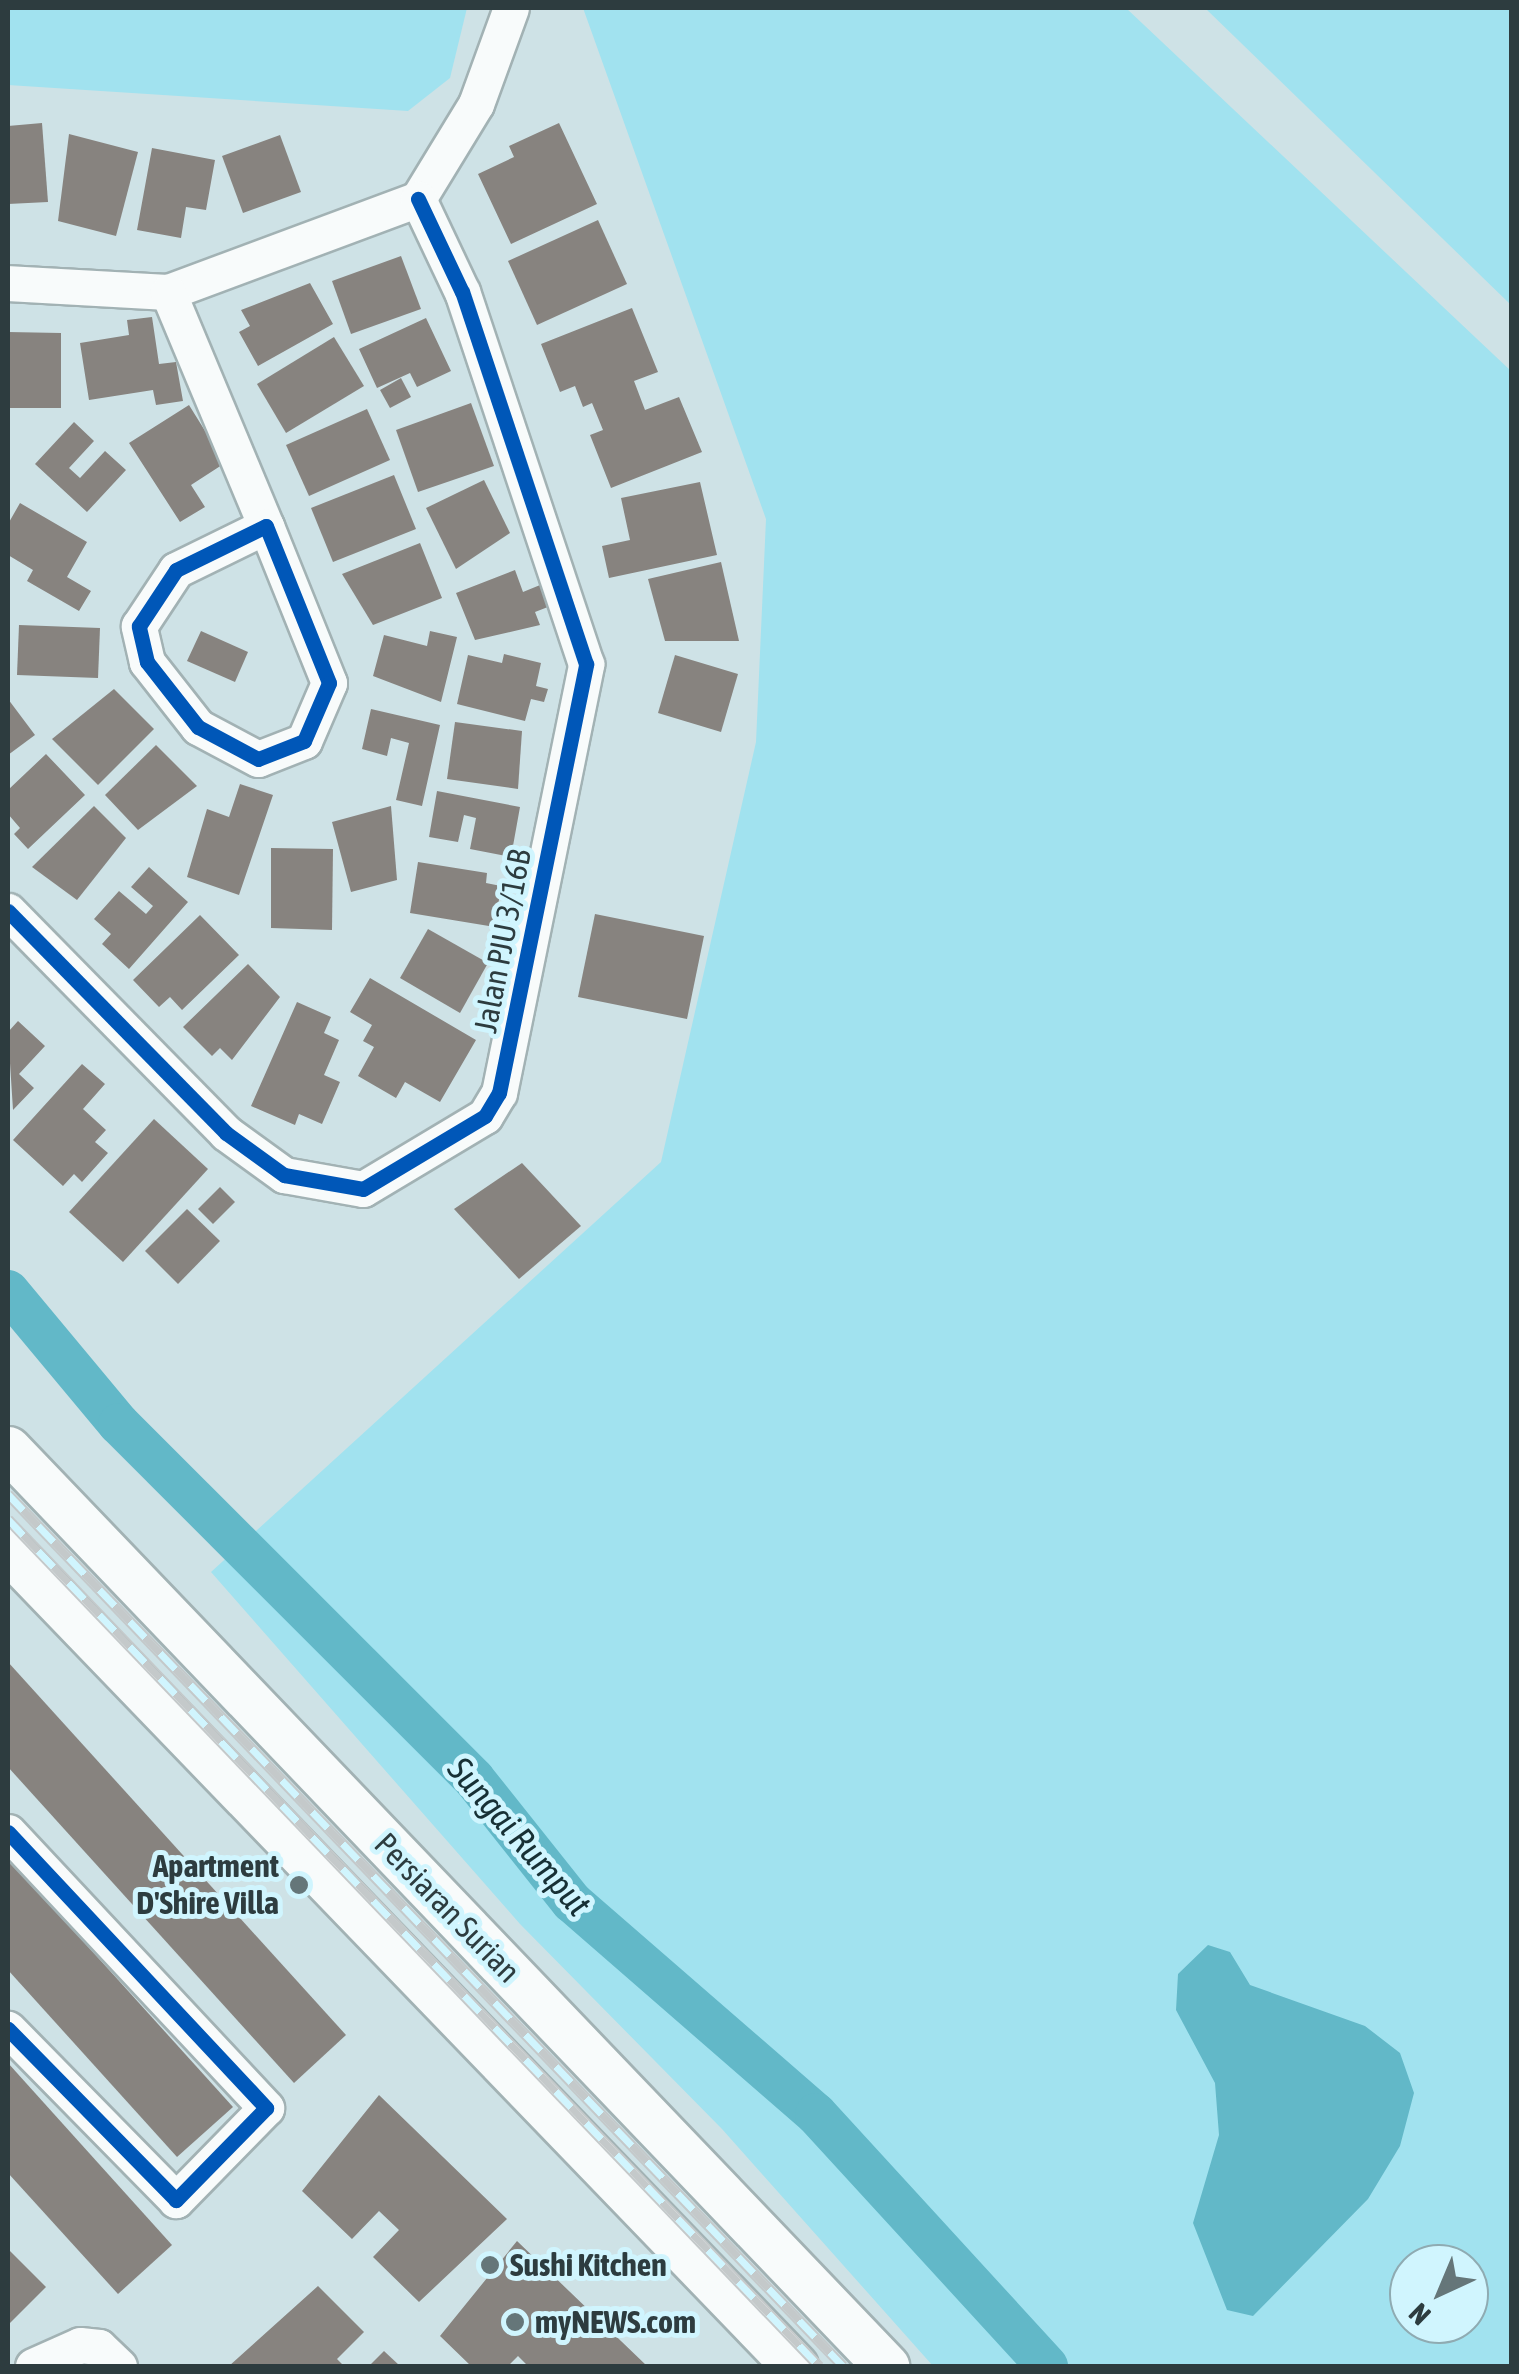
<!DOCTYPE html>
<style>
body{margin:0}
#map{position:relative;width:1519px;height:2374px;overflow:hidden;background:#cee2e6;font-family:"Asap Condensed",sans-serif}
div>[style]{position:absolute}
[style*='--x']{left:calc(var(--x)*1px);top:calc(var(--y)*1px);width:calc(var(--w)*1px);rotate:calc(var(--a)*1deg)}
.green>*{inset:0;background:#a1e2ef}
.water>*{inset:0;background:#62b8c8}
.river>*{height:42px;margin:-21px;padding:0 21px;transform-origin:21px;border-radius:21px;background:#62b8c8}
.building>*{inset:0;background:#87837f}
.roads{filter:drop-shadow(2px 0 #a2b2b4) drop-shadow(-2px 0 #a2b2b4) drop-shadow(0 2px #a2b2b4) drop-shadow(0 -2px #a2b2b4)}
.minor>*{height:35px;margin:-17.5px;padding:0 17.5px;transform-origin:17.5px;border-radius:17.5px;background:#f8fbfb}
.major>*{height:45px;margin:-22.5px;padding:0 22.5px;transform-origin:22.5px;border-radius:22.5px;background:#f8fbfb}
.rail>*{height:11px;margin-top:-5.5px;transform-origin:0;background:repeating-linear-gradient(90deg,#d0f5fe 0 22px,#c4c9ca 0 44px);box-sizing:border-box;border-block:2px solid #c4c9ca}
.cycleway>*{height:15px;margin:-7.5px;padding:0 7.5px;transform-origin:7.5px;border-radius:7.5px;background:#0057b8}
.dots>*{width:28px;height:28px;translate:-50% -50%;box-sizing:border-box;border:5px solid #d0f5fe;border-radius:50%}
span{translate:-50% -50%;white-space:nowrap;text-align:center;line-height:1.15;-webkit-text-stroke:10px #d0f5fe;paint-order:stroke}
.street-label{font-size:32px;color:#2d3c3f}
.poi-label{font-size:32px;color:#2d3c3f;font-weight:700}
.right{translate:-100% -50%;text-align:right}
.left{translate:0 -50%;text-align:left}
.water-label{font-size:35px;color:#173035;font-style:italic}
.frame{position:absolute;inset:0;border:10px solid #2d3c3f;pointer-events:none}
.north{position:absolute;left:1389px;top:2244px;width:100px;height:100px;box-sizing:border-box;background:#d0f5fe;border:2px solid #8fabb2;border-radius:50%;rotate:224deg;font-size:28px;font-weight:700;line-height:40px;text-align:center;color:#2d3c3f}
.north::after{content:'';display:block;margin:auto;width:35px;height:45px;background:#657679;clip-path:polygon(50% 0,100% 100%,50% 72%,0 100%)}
</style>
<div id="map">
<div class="green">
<div style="clip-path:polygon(8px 8px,467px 8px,450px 78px,408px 111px,8px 85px)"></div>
<div style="clip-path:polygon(evenodd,583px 8px,1126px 8px,1511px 371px,1511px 2366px,933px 2366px,722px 2129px,520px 1924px,211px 1572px,661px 1162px,756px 742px,766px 519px,583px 8px,1409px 2264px,1469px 2264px,1469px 2324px,1409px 2324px,1409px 2264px)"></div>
<div style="clip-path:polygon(1205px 8px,1511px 8px,1511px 305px)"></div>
</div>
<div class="water">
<div style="clip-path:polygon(1208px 1945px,1230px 1952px,1250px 1985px,1365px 2026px,1400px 2053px,1414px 2093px,1400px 2146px,1368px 2199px,1253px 2316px,1227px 2310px,1193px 2223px,1219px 2135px,1215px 2083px,1176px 2010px,1178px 1974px)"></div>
</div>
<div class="river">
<div style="--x:8;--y:1291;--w:173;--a:50.2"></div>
<div style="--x:119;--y:1424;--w:502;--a:45"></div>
<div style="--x:474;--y:1779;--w:157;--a:51.5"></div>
<div style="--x:572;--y:1902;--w:323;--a:41"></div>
<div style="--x:816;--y:2114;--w:342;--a:47.5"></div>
</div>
<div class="building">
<div style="clip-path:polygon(42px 123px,48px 202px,8px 204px,8px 126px)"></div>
<div style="clip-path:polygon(559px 123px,597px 204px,511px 244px,478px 174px,514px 157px,509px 146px)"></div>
<div style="clip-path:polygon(69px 134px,138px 152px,116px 236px,58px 221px)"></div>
<div style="clip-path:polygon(280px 135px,301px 192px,243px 213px,222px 156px)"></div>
<div style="clip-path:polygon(152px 148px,215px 160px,206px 210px,186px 207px,181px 238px,137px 230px)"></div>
<div style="clip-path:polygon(598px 220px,627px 284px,537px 325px,508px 261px)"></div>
<div style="clip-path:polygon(401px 256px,421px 309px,351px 334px,332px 281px)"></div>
<div style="clip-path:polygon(310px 283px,333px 324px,258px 366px,239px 332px,250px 326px,241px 310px)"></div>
<div style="clip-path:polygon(632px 308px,658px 372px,634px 381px,645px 410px,679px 397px,702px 452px,611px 488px,590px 435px,603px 430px,592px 403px,583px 407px,575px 386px,560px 392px,541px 344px)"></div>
<div style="clip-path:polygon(152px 317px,159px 364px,176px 362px,183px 401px,156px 405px,153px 390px,89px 400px,80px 343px,129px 335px,127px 320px)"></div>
<div style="clip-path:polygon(426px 318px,451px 371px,417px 387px,410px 373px,377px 388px,359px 349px)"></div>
<div style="clip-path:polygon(8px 332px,61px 333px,61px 408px,8px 408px)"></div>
<div style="clip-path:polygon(334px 337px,364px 386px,286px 433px,257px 384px)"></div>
<div style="clip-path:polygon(401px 378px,411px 397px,390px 408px,380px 390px)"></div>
<div style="clip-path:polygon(471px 403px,494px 466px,418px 492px,396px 430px)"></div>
<div style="clip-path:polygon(189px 405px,225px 463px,191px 485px,205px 507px,180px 522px,129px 443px)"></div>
<div style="clip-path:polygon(367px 409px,390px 460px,309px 496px,286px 445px)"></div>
<div style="clip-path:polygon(74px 422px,94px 441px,69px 468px,80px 478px,105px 451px,126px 470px,87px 512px,35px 464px)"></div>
<div style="clip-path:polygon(394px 475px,416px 529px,333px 562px,311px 508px)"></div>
<div style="clip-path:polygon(484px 480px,510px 533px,456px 569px,426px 508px)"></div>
<div style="clip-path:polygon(700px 482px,717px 555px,609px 578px,602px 546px,630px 540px,621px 498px)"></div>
<div style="clip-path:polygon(20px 503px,87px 542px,67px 577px,91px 591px,79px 611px,27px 581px,33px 570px,8px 555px,8px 524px)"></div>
<div style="clip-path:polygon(420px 543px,442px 598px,373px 625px,342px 574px)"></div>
<div style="clip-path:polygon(721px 562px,739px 641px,665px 641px,648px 579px)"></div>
<div style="clip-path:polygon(515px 570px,523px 592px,545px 583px,553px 605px,535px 612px,540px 625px,475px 640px,456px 593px)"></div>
<div style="clip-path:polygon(19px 625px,100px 628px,98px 678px,17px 675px)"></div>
<div style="clip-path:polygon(201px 631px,248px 652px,235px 682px,187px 661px)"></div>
<div style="clip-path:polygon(430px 631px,457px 637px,441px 702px,373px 676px,384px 635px,427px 646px)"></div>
<div style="clip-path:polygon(504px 654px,541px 663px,536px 686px,548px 689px,544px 702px,531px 699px,525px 721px,457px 704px,468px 655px,502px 663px)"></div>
<div style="clip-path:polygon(675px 655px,738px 674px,721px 732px,658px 713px)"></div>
<div style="clip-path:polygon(114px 689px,154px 729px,98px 785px,52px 739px)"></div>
<div style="clip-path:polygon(8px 699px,35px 735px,8px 755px)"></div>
<div style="clip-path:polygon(371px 709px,440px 725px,422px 806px,396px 800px,409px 743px,391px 738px,387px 756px,362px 749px)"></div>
<div style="clip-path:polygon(455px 722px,522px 731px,518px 789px,447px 779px)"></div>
<div style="clip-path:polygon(156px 745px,197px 786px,138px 830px,105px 795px)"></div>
<div style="clip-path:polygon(46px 754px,85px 795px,28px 849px,14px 834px,20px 828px,8px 814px,8px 790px)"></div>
<div style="clip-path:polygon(240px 784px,273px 795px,239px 895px,187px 877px,207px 809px,229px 817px)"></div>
<div style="clip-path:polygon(437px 791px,520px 807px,511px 857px,470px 849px,476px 818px,464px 815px,458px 842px,429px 837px)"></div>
<div style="clip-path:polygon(94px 806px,126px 838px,77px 900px,32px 867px)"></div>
<div style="clip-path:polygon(391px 806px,397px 880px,351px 892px,332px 822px)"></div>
<div style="clip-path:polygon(271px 848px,333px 849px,332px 930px,271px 928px)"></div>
<div style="clip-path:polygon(418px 862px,487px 873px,486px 883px,501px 886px,495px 927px,410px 913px)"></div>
<div style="clip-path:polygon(149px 867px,188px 902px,129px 969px,102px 944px,111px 934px,94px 919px,119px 891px,146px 914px,153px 906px,131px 887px)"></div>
<div style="clip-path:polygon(595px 914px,704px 936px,687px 1019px,578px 997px)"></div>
<div style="clip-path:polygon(200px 915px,239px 955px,182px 1010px,170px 997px,159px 1007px,133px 980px)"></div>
<div style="clip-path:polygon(428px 929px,488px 963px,460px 1013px,400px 978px)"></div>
<div style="clip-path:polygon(248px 964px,280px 997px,232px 1060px,220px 1048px,212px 1056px,183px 1027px)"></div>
<div style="clip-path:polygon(370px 978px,476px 1040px,440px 1102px,405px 1082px,396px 1098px,358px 1076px,374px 1047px,363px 1041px,372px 1025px,350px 1012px)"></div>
<div style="clip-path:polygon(297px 1002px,331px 1017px,324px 1033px,339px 1040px,324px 1075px,340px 1082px,322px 1124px,299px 1114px,295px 1125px,251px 1106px)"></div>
<div style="clip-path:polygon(18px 1021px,45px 1046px,19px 1074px,34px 1088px,13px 1110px,8px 1032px)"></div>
<div style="clip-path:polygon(82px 1064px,105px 1084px,83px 1109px,106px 1130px,95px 1142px,108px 1153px,82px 1182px,74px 1174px,63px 1186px,13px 1140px)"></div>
<div style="clip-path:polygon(154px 1119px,208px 1169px,123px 1262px,69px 1212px)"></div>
<div style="clip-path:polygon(522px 1163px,581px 1226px,519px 1279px,454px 1209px)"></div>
<div style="clip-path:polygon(220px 1187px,235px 1202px,213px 1224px,198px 1209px)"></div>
<div style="clip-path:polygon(187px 1209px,220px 1241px,178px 1284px,145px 1251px)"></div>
<div style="clip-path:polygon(8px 1662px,346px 2035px,294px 2083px,8px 1767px)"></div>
<div style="clip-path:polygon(8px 1858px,233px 2107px,177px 2157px,8px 1970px)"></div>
<div style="clip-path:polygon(8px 2063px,172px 2245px,118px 2294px,8px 2173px)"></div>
<div style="clip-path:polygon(379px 2095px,507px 2219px,419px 2302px,373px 2257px,399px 2230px,379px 2211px,352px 2239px,302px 2191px)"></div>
<div style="clip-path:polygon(517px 2241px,647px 2366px,528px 2366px,518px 2356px,508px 2366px,471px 2366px,440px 2336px)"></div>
<div style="clip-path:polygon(10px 2251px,46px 2287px,8px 2325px,8px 2254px)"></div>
<div style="clip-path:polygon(318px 2286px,364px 2332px,337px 2359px,344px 2366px,229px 2366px)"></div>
<div style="clip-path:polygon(384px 2351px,400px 2366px,369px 2366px)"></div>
</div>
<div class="roads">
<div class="minor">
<div style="--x:418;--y:199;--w:111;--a:-58.6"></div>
<div style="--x:476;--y:104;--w:102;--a:-70"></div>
<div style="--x:8;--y:283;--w:160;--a:3.2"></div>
<div style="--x:168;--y:292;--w:267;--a:-20.4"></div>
<div style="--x:168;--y:292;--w:254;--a:67.3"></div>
<div style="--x:266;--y:526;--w:169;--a:68.1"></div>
<div style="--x:329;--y:683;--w:63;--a:113.3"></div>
<div style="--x:304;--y:741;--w:49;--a:158.6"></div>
<div style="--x:258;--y:759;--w:68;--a:-151.9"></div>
<div style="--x:198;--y:727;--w:83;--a:-128.1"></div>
<div style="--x:147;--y:662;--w:37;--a:-103"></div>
<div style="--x:139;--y:626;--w:67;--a:-56.5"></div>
<div style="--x:176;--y:570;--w:100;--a:-26.1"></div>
<div style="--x:8;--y:911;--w:311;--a:45.5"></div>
<div style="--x:226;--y:1133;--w:72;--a:35.9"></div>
<div style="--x:284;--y:1175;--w:80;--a:10"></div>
<div style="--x:363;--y:1189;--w:142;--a:-30.9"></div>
<div style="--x:485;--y:1116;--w:27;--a:-59"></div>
<div style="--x:499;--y:1093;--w:438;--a:-78.5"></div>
<div style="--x:586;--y:664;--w:392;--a:-108.4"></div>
<div style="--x:462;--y:292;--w:103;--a:-115.3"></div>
<div style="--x:8;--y:1832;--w:378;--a:46.9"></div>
<div style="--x:266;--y:2108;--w:129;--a:134.4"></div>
<div style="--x:176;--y:2200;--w:240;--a:-134.5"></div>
<div style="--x:33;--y:2366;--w:51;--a:-24.1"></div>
<div style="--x:80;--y:2345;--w:19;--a:6"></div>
<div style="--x:99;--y:2347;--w:28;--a:44"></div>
</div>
<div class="major">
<div style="--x:8;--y:1449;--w:1270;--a:46.24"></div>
<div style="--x:8;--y:1550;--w:1134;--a:46.04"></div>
</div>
</div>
<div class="rail">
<div style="--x:8;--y:1494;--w:1207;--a:46.24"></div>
<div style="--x:8;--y:1519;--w:1173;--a:46.24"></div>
</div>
<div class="cycleway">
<div style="--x:266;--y:526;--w:169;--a:68.1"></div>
<div style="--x:329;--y:683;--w:63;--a:113.3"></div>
<div style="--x:304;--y:741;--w:49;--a:158.6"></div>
<div style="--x:258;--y:759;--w:68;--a:-151.9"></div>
<div style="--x:198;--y:727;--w:83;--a:-128.1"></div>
<div style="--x:147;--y:662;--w:37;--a:-103"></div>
<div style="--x:139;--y:626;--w:67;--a:-56.5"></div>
<div style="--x:176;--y:570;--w:100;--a:-26.1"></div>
<div style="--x:8;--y:911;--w:311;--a:45.5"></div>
<div style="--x:226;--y:1133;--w:72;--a:35.9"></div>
<div style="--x:284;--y:1175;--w:80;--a:10"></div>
<div style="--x:363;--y:1189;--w:142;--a:-30.9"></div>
<div style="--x:485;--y:1116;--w:27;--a:-59"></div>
<div style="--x:499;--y:1093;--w:438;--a:-78.5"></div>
<div style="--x:586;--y:664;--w:392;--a:-108.4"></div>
<div style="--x:462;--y:292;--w:103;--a:-115.3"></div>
<div style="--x:8;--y:1832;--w:378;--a:46.9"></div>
<div style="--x:266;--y:2108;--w:129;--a:134.4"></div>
<div style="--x:176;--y:2200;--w:240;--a:-134.5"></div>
</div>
<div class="dots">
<div style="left:299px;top:1885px;background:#657679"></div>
<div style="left:490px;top:2265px;background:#657679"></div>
<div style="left:515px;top:2322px;background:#657679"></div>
</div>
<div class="street-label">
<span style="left:503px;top:941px;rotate:-79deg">Jalan PJU 3/16B</span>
<span style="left:447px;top:1908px;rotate:46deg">Persiaran Surian</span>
</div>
<div class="poi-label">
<span class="right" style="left:279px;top:1885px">Apartment<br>D'Shire Villa</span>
<span class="left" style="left:510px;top:2265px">Sushi Kitchen</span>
<span class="left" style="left:535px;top:2322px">myNEWS.com</span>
</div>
<div class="water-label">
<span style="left:520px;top:1836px;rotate:49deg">Sungai Rumput</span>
</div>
<div class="frame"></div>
<div class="north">N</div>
</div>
